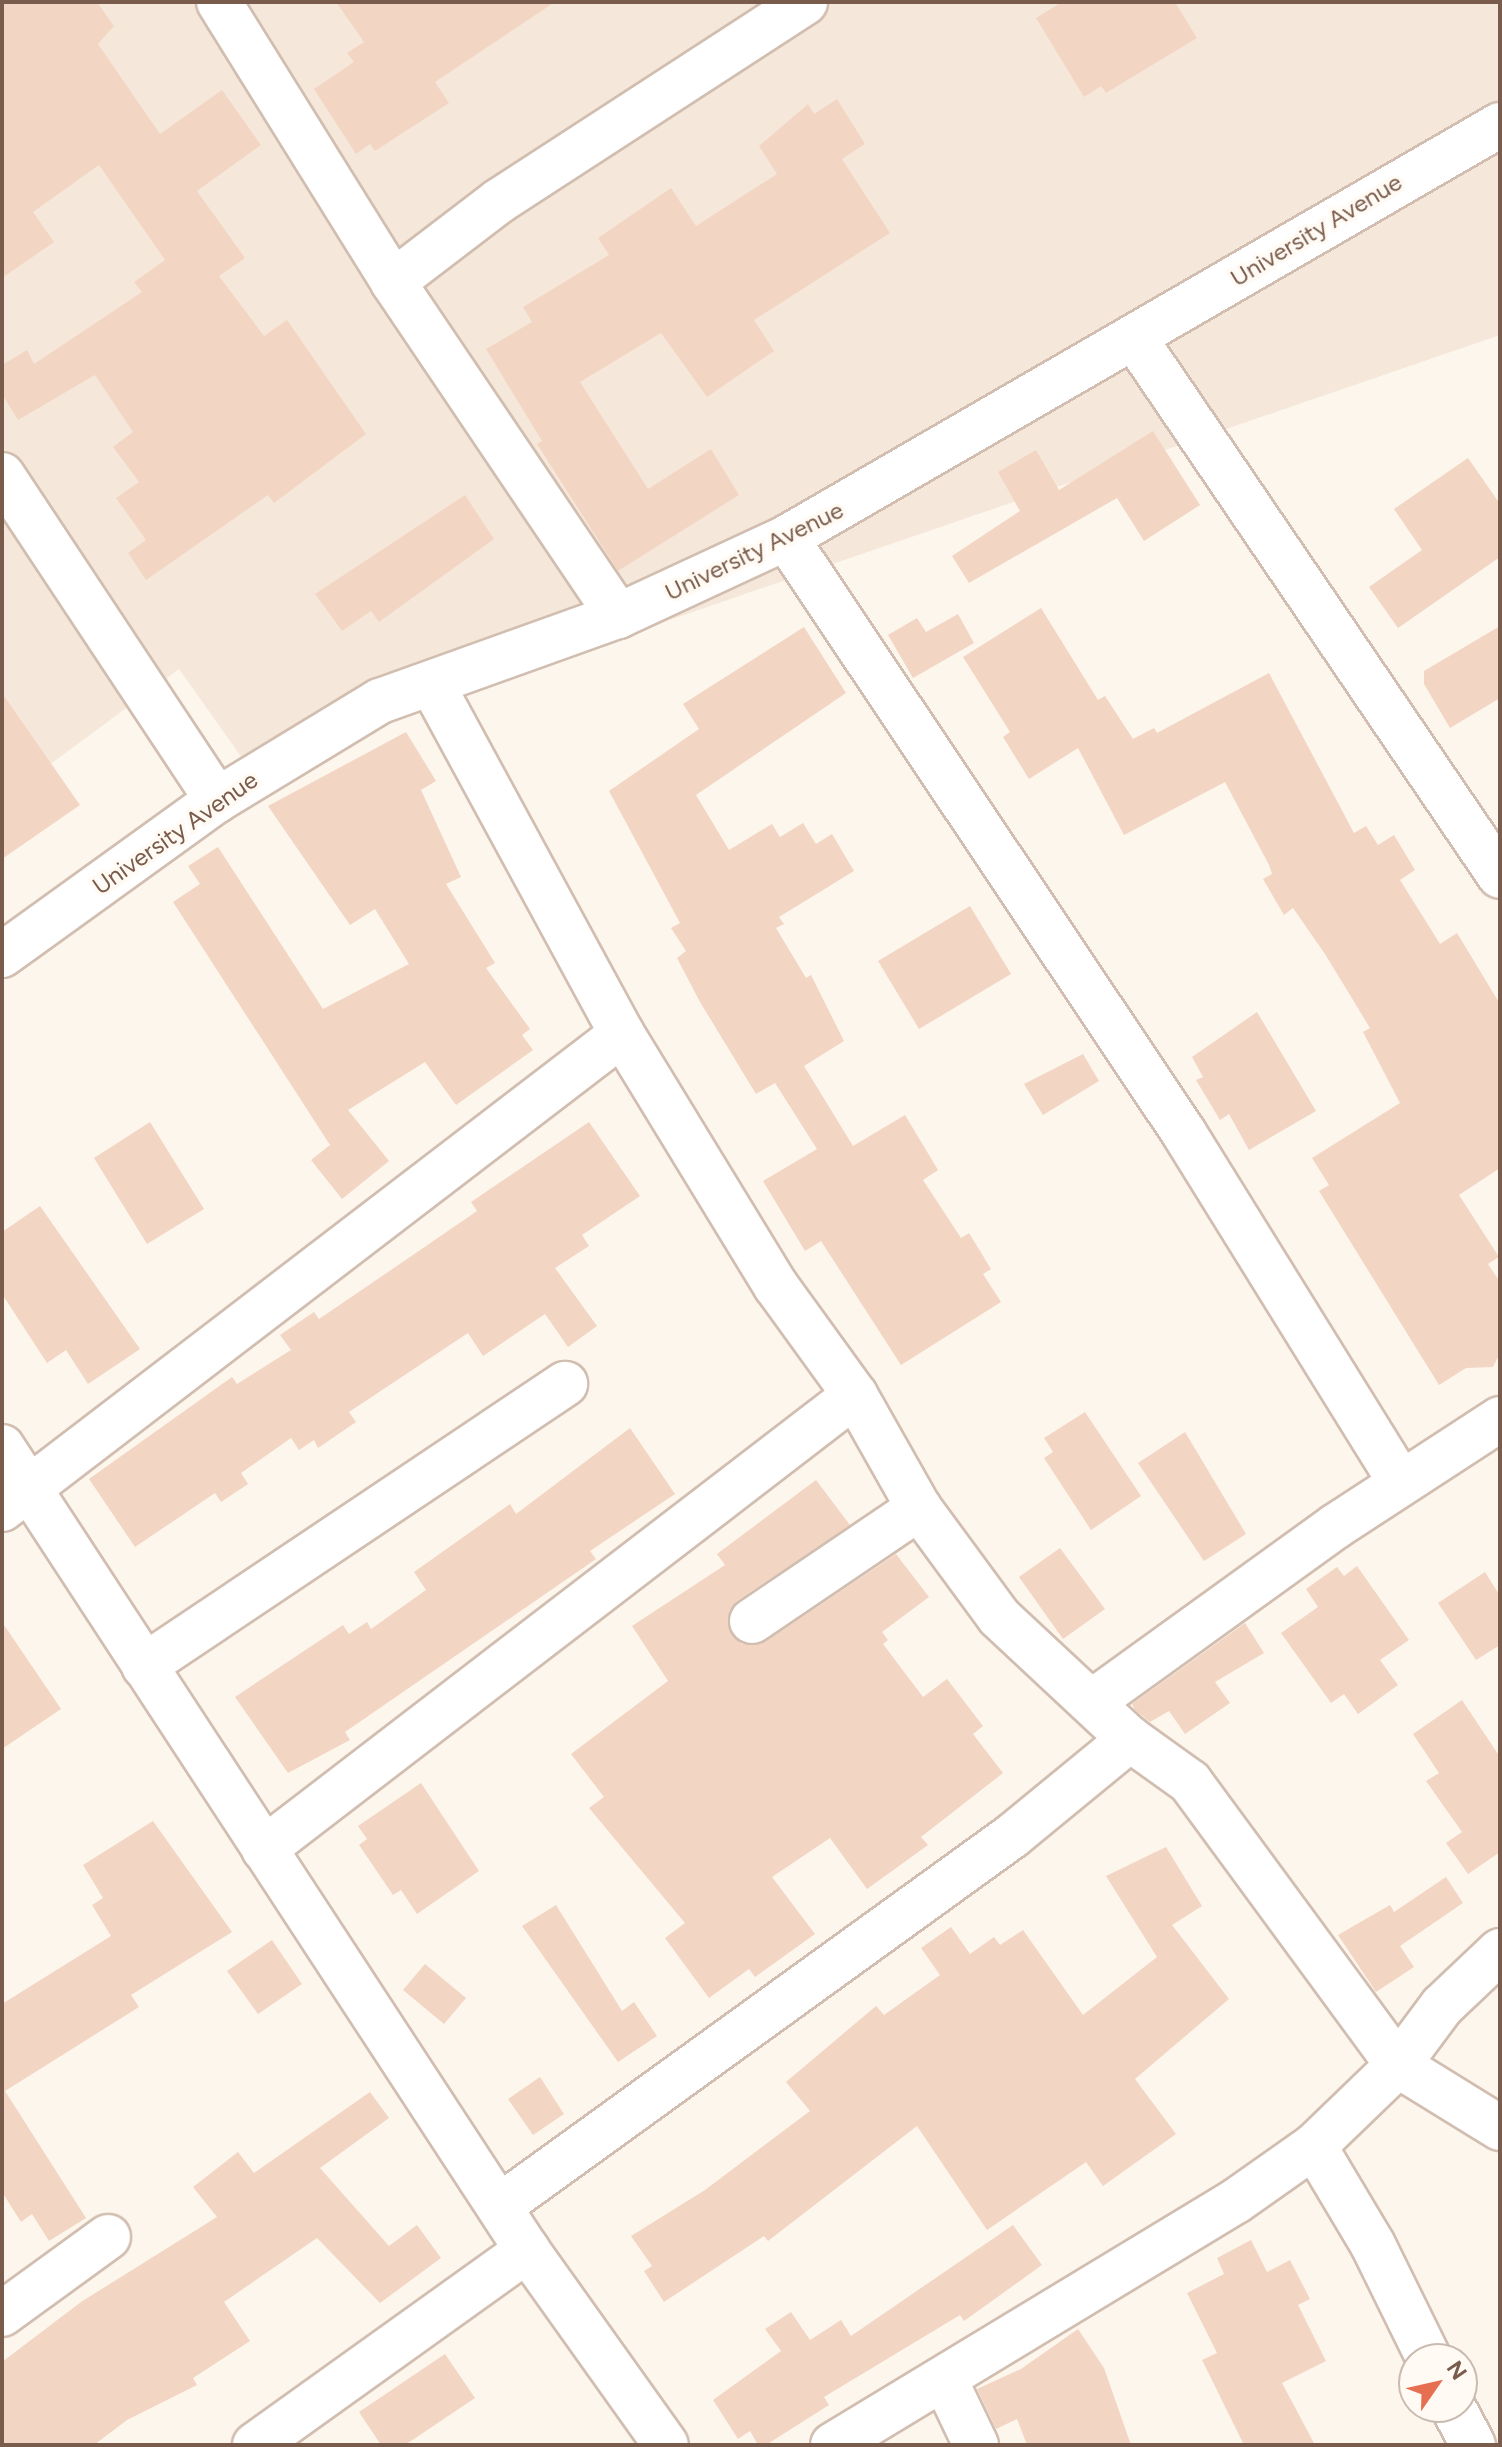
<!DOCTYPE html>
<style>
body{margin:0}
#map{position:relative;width:1502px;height:2447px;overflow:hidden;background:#fdf6ec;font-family:Figtree,sans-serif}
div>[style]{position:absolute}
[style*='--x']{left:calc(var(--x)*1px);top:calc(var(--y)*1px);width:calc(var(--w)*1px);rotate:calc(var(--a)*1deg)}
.residential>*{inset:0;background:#f5e8da}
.building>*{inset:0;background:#f3d5c3}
.roads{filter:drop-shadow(2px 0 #d1beb0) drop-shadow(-2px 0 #d1beb0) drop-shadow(0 2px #d1beb0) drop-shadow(0 -2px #d1beb0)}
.minor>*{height:44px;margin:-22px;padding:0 22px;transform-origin:22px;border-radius:22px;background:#fff}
span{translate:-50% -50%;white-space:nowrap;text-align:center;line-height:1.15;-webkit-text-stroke:7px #fffaf3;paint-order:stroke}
.street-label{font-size:24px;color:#7a5c4d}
.frame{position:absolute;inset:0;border:4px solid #7a5c4d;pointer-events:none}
.north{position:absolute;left:1398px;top:2343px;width:80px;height:80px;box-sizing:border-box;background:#fffaf3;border:2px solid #cabbb1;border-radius:50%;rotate:56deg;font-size:22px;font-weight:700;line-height:32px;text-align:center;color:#7a5c4d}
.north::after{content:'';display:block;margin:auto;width:28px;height:36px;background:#e76f51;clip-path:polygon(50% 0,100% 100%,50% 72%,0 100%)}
</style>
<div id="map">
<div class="residential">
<div style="clip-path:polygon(2px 2px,1500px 2px,1500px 335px,247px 765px,179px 669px,2px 800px)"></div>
</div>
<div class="building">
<div style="clip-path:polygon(2px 2px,97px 2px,114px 26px,98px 44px,160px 134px,222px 90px,261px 145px,197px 191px,245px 258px,219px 276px,264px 336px,287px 320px,366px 434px,274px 503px,268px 495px,146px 580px,128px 553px,146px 540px,116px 498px,139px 482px,113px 447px,133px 432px,95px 375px,18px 420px,2px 394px,2px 365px,27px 350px,34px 364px,142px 292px,134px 282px,165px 260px,99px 165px,33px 212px,54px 242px,2px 278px)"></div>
<div style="clip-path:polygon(336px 2px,555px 2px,435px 82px,449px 103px,375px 151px,370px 144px,356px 154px,314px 89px,354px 62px,347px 53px,364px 42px)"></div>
<div style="clip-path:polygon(1062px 2px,1175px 2px,1197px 38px,1106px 93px,1101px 86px,1084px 97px,1036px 18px)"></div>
<div style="clip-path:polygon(837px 99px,865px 144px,842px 159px,890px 233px,754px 320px,774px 351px,707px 397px,661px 333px,580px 382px,648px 489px,711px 449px,739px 495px,618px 571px,537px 444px,542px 441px,486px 349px,532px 322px,523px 307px,609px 255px,598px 238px,671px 188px,696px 226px,777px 174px,759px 146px,808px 104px,814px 114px)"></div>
<div style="clip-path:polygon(1153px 431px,1200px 505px,1144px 541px,1117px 498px,969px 583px,952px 556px,1020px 511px,998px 472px,1036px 450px,1059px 490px)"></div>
<div style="clip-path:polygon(1468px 458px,1500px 504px,1500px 557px,1398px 628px,1369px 587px,1422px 550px,1394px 509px)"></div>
<div style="clip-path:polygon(465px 495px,494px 539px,379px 622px,371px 611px,342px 631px,315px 594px)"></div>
<div style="clip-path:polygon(1041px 608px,1098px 700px,1105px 696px,1133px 739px,1154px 728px,1157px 733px,1269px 673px,1354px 833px,1366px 826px,1378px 845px,1394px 835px,1415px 870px,1400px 880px,1440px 944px,1457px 933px,1500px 1004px,1500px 1168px,1459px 1195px,1499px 1257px,1488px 1264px,1500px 1282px,1500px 1353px,1493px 1367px,1466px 1368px,1439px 1385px,1319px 1191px,1329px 1185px,1312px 1158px,1400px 1103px,1363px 1032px,1370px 1028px,1325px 954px,1293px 908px,1284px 915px,1263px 879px,1272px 874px,1269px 865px,1225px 782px,1124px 835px,1078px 748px,1029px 779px,1003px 737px,1010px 732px,963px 657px)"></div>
<div style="clip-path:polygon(958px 614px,974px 643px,913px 678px,888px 635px,917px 618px,926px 632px)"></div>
<div style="clip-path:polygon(1500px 626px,1500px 698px,1450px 728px,1424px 684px,1424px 671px)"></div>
<div style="clip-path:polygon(804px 627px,846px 693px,696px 795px,729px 850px,772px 824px,780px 837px,803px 823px,816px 844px,832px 834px,854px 871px,779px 917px,784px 924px,776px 928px,806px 978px,811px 975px,844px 1041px,804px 1066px,853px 1146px,905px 1115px,938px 1170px,923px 1180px,961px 1238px,969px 1233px,991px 1269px,983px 1274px,1001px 1302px,901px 1365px,821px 1241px,805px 1251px,763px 1181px,817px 1149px,775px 1083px,756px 1094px,700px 1002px,677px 958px,686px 951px,671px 928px,680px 923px,609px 791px,699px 729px,683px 704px)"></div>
<div style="clip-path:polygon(2px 693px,80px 805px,2px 859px)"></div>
<div style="clip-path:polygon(406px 732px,436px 781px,421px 790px,461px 877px,446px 884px,495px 963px,486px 968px,530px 1029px,522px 1035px,533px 1050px,456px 1105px,425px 1062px,348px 1110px,389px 1161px,342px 1199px,311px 1160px,330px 1145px,173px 902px,200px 884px,188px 866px,218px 847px,323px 1009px,409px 964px,375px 909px,350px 925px,268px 806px)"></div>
<div style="clip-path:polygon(970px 906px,1011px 974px,919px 1029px,878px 961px)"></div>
<div style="clip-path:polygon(1257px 1012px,1316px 1111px,1249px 1150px,1229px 1114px,1220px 1120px,1196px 1080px,1203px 1077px,1192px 1057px)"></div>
<div style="clip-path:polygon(1083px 1054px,1099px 1081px,1043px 1115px,1024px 1084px)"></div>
<div style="clip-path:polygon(150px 1122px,204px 1209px,147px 1244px,94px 1158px)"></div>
<div style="clip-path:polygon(589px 1122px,640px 1196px,582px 1235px,589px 1246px,555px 1268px,597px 1326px,568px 1347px,545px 1314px,483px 1356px,468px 1333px,349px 1412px,356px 1422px,318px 1448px,314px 1440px,299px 1450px,291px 1438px,241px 1473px,248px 1484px,221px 1502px,215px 1493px,135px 1547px,89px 1479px,232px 1377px,237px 1384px,291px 1350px,280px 1335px,314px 1312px,319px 1319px,410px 1257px,477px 1211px,471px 1202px)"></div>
<div style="clip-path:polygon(40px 1206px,140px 1349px,88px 1384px,66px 1350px,47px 1363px,2px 1294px,2px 1232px)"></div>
<div style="clip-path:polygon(1085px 1412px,1141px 1496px,1091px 1530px,1044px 1458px,1053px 1452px,1044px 1438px)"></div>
<div style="clip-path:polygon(630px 1428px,675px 1494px,590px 1551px,596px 1559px,345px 1732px,350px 1740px,288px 1773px,235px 1697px,343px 1625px,349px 1634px,367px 1622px,371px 1629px,426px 1590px,414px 1572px,510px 1504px,516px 1514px)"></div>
<div style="clip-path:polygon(1185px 1432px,1246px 1534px,1204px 1561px,1138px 1463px)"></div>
<div style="clip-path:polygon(816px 1480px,850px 1525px,737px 1601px,729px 1611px,731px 1634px,742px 1644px,765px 1642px,896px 1554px,929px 1597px,882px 1632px,888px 1640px,883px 1644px,923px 1697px,947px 1679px,983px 1726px,973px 1734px,1003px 1773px,921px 1837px,928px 1845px,867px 1889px,830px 1838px,772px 1877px,815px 1934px,755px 1977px,749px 1969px,709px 1998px,665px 1938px,685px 1923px,589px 1808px,604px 1797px,571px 1754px,668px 1681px,632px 1626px,725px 1565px,717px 1554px)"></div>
<div style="clip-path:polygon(1060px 1548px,1105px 1609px,1063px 1639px,1019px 1577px)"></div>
<div style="clip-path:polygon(1357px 1566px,1409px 1640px,1380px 1660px,1398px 1685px,1358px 1714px,1344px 1694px,1331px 1703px,1281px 1633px,1318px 1607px,1306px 1589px,1337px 1567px,1344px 1576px)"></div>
<div style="clip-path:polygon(1485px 1572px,1500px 1596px,1500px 1645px,1476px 1660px,1438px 1603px)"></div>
<div style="clip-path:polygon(2px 1622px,61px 1709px,2px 1749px)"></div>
<div style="clip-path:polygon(1245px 1623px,1264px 1653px,1215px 1682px,1230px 1703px,1185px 1734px,1169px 1711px,1150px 1722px,1135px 1710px,1132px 1704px)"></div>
<div style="clip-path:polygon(1462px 1700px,1500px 1757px,1500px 1852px,1468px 1874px,1446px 1843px,1462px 1832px,1426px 1781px,1439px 1773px,1413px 1734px)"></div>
<div style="clip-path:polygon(421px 1783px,479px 1871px,417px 1914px,401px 1890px,393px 1895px,359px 1845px,367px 1839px,358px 1826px)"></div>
<div style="clip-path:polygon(153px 1821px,232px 1932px,131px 1995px,139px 2007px,5px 2091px,86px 2218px,49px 2241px,32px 2214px,21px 2222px,2px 2192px,2px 2004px,111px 1936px,92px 1905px,103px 1898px,83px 1865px)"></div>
<div style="clip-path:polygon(1166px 1847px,1202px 1906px,1172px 1925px,1229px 1999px,1135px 2079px,1176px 2134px,1103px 2186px,1086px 2162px,987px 2230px,917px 2126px,768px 2241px,764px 2236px,664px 2302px,644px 2271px,652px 2266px,631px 2236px,705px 2190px,810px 2111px,786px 2082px,876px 2006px,884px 2015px,940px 1975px,921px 1948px,951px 1927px,970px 1954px,994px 1937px,1000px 1945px,1023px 1930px,1083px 2015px,1157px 1957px,1106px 1876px)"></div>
<div style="clip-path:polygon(1446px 1877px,1463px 1903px,1400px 1946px,1414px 1967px,1376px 1992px,1338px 1935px,1390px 1905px,1394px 1912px)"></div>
<div style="clip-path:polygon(556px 1905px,622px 2011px,634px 2002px,657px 2036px,618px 2062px,522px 1926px)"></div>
<div style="clip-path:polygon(272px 1940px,302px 1984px,258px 2014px,227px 1971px)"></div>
<div style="clip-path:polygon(425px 1964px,466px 1998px,444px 2024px,403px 1990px)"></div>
<div style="clip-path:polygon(540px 2077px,564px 2114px,533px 2135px,508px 2099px)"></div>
<div style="clip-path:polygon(370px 2092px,389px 2118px,320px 2168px,389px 2246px,417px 2225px,441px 2258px,380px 2303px,317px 2238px,224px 2302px,250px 2341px,193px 2378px,197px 2385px,127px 2420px,94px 2445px,2px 2445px,2px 2362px,81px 2302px,217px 2217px,193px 2187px,238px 2152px,254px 2173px)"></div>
<div style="clip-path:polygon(1013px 2225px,1042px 2265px,964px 2321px,960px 2315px,824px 2397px,829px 2405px,766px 2445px,758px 2445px,750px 2431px,738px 2439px,713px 2400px,781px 2351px,765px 2329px,791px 2312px,810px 2340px,841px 2320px,851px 2336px)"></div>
<div style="clip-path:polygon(1251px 2240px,1267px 2272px,1290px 2260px,1310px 2299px,1298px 2305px,1326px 2361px,1282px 2383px,1315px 2445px,1244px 2445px,1202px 2360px,1217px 2353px,1187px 2293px,1224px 2274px,1217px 2258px)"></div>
<div style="clip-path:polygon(1078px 2329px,1104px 2368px,1131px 2445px,1027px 2445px,1017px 2419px,996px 2429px,977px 2389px,1021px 2369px)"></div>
<div style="clip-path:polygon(445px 2354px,475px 2398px,405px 2445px,381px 2445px,359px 2412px)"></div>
</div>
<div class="roads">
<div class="minor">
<div style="--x:219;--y:2;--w:330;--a:58.1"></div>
<div style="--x:393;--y:282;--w:403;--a:56"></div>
<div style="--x:393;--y:282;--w:133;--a:-37.4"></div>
<div style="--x:499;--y:201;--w:365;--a:-33"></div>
<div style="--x:1135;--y:339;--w:649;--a:55.8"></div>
<div style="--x:2;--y:475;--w:390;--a:56.5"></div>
<div style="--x:786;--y:538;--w:716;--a:56.22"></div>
<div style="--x:1184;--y:1133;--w:410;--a:58.2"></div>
<div style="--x:433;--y:686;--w:396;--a:61.5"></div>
<div style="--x:622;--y:1034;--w:295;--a:58.6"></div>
<div style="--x:776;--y:1286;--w:135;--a:54.1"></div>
<div style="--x:855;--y:1395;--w:130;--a:60.5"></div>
<div style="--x:919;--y:1508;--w:135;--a:53.7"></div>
<div style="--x:999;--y:1617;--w:179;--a:43"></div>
<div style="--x:1130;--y:1739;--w:74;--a:35.6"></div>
<div style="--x:1190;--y:1782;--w:351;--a:53.7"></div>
<div style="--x:1398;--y:2065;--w:120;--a:31.7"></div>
<div style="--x:2;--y:955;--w:265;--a:-35.8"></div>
<div style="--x:217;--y:800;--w:191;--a:-31.3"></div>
<div style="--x:380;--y:701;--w:253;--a:-19.7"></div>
<div style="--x:618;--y:616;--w:185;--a:-24.9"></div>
<div style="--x:786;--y:538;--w:825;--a:-30.05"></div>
<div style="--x:2;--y:1447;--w:959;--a:56.82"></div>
<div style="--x:527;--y:2250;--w:239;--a:54.5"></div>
<div style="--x:2;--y:1509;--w:781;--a:-37.46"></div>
<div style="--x:752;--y:1621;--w:202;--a:-34.1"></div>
<div style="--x:144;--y:1666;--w:507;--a:-33.82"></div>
<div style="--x:1092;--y:1702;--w:301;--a:-35.8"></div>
<div style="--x:1336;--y:1526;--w:196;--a:-33.1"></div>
<div style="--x:264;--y:1849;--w:745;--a:-37.53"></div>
<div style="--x:1314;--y:2146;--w:115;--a:59.2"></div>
<div style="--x:1373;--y:2245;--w:127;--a:63.8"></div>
<div style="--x:500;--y:2206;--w:632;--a:-35.85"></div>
<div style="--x:1012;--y:1836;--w:153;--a:-39.4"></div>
<div style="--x:2;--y:2314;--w:131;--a:-36"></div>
<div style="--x:945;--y:2380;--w:72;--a:64.5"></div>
<div style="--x:1453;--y:2407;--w:43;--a:62.2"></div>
<div style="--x:255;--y:2445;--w:335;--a:-35.6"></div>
<div style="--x:833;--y:2445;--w:471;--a:-31.2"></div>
<div style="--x:1236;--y:2201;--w:95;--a:-35.2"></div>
<div style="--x:1314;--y:2146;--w:117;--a:-44"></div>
<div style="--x:1398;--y:2065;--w:74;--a:-53.3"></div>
<div style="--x:1442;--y:2006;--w:80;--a:-43.5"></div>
</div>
</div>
<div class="street-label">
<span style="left:1316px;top:230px;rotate:-31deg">University Avenue</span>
<span style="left:754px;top:551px;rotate:-26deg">University Avenue</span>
<span style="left:175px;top:833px;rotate:-35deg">University Avenue</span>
</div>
<div class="frame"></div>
<div class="north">N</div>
</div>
